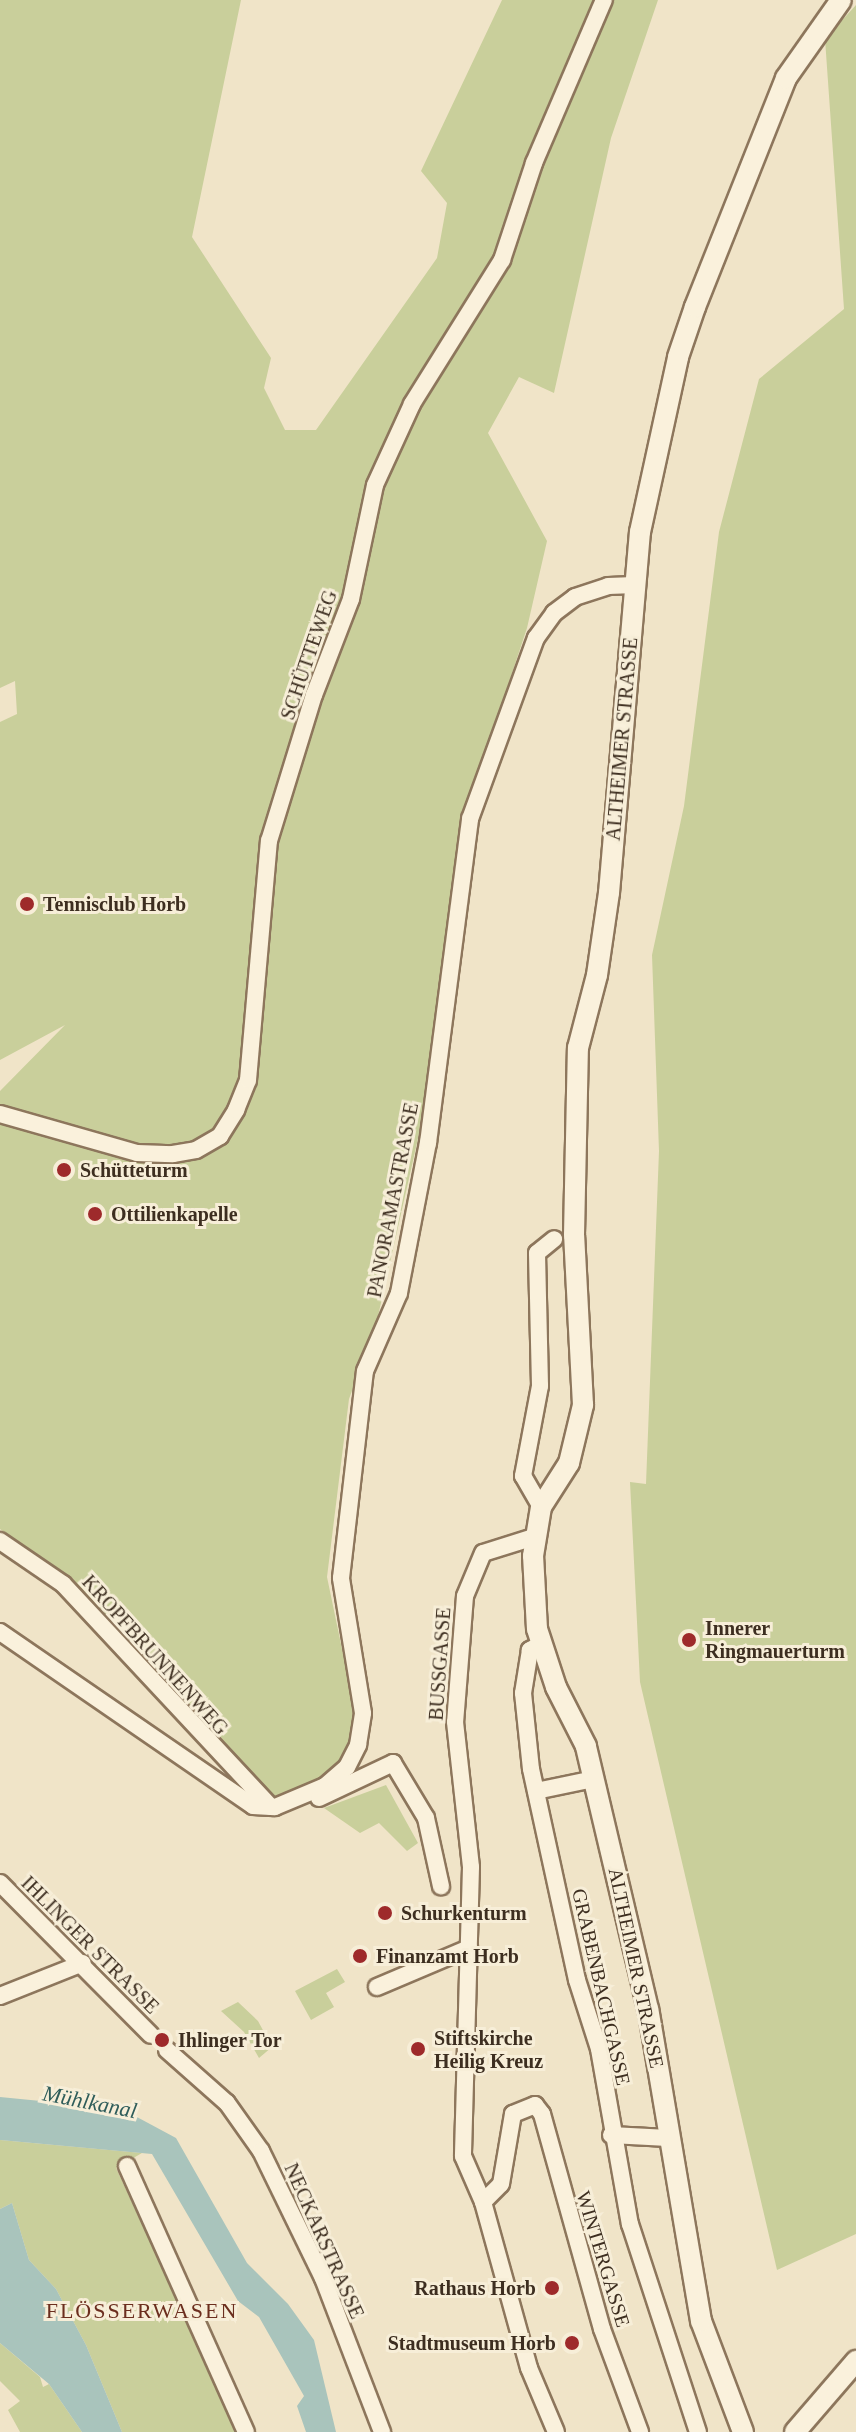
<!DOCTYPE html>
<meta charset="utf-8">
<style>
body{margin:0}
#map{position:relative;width:856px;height:2432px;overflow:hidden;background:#f0e4c8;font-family:Georgia,serif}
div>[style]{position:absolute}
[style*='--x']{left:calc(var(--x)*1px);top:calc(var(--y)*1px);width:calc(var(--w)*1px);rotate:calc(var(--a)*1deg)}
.green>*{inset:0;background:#c9cf9b}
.water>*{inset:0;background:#a9c4bc}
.roads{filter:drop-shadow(2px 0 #8d765c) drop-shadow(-2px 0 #8d765c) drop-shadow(0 2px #8d765c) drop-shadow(0 -2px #8d765c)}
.minor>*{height:16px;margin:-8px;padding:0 8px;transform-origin:8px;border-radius:8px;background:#faf1dc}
.tertiary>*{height:20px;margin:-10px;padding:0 10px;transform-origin:10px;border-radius:10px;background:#faf1dc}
.dots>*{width:22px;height:22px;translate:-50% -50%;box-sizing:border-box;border:4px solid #f7eed8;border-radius:50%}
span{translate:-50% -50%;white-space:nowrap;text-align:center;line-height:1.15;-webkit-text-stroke:6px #f7eed8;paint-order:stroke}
.street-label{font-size:20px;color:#3d2e20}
.poi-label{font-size:20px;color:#3d2e20;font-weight:700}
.left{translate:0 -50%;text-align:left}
.right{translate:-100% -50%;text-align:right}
.water-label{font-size:22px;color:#2f5d5a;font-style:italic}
.neighbourhood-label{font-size:22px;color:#6b2e1e;letter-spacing:2px}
</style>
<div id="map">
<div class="green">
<div style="clip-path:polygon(0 0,241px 0,192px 237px,271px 358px,264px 388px,285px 430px,316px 430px,437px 258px,447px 203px,421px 171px,502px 0,658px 0,611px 138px,554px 393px,519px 377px,488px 433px,547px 541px,527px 628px,463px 821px,419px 1134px,376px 1325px,349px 1399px,327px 1577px,356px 1716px,349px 1748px,322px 1787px,260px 1806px,74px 1583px,0 1529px,0 1091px,65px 1025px,0 1060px,0 722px,17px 714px,15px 681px,0 688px)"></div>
<div style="clip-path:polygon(856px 5px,856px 2234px,777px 2270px,640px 1682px,630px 1482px,646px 1484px,659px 1151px,652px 955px,684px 806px,719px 532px,759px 379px,844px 309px,825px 39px)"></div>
<div style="clip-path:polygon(386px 1785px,418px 1843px,407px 1851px,379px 1823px,360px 1833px,324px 1808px)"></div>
<div style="clip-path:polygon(337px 1969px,345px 1982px,326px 1993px,334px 2007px,311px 2020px,295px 1991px)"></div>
<div style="clip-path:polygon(238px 2002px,258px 2021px,272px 2047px,259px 2058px,244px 2032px,221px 2011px)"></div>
<div style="clip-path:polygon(0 2140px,142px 2153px,116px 2168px,239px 2432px,122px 2432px,86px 2345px,56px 2289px,29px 2260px,12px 2203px,0 2209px)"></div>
<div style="clip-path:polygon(0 2343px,40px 2377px,43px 2387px,49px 2384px,82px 2432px,20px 2432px,8px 2410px,20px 2401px,0 2381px)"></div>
</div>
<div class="water">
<div style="clip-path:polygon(0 2097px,122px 2109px,176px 2138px,247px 2263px,288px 2304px,314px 2340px,336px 2432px,306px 2432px,297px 2406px,304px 2396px,259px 2317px,238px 2301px,152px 2154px,0 2140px)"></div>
<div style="clip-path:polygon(12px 2203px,29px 2260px,56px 2289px,86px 2345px,122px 2432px,82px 2432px,49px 2384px,0 2343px,0 2209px)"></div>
</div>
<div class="roads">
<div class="minor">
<div style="--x:0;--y:1114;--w:142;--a:15.9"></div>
<div style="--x:137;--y:1153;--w:36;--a:2"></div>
<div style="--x:173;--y:1154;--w:23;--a:-10"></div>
<div style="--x:196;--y:1150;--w:28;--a:-30"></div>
<div style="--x:220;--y:1136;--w:31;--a:-58"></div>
<div style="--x:236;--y:1110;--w:32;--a:-68"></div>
<div style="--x:248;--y:1080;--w:240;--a:-85"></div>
<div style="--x:269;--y:841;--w:153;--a:-72.9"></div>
<div style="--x:314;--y:695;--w:103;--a:-68.9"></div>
<div style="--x:351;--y:599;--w:116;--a:-78.1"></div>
<div style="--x:375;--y:485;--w:89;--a:-65.4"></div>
<div style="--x:412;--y:404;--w:170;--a:-58"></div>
<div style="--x:502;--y:260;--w:102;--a:-71.7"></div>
<div style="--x:534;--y:163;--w:177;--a:-66.8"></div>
<div style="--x:541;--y:1507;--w:36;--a:-120"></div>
<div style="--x:523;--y:1476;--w:92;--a:-79.3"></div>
<div style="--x:540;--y:1386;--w:133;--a:-91.3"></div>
<div style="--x:537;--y:1253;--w:22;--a:-39"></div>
<div style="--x:534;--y:1537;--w:53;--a:162.6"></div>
<div style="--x:483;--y:1553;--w:47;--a:112.7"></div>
<div style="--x:465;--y:1596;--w:126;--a:94.5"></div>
<div style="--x:455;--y:1722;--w:146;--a:83.7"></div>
<div style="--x:471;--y:1867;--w:289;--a:91.6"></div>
<div style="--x:463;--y:2156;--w:50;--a:66.5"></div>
<div style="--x:483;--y:2202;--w:172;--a:74.5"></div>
<div style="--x:529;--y:2368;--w:69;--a:67.1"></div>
<div style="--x:0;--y:1541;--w:76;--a:34.3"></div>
<div style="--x:63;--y:1584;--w:305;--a:47"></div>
<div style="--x:0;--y:1632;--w:307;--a:34.5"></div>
<div style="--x:253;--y:1806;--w:22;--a:3"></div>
<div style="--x:275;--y:1807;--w:54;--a:-22.8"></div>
<div style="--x:325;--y:1786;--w:29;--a:-41"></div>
<div style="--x:347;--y:1767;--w:25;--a:-63"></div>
<div style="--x:358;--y:1745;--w:32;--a:-81"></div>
<div style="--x:363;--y:1713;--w:137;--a:-99.3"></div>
<div style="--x:341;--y:1578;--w:208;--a:-83.4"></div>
<div style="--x:365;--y:1371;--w:85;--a:-66.4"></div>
<div style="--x:399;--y:1293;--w:153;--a:-79.1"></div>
<div style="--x:428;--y:1143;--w:327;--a:-82.6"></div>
<div style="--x:470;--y:819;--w:193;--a:-70"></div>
<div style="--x:536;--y:638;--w:31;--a:-54"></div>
<div style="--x:554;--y:613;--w:26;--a:-37"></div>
<div style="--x:575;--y:597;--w:35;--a:-18"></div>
<div style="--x:608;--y:586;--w:27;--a:-2"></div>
<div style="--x:541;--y:1644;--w:13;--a:151"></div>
<div style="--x:530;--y:1650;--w:44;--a:99.2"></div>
<div style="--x:523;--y:1693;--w:76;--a:84"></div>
<div style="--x:531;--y:1769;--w:216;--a:77.7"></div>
<div style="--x:577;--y:1980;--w:72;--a:72.3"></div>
<div style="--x:599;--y:2049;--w:178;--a:80"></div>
<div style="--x:630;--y:2224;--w:219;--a:71.9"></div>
<div style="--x:536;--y:1791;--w:59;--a:-11.7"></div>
<div style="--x:319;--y:1798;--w:82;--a:-25.3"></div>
<div style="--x:393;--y:1763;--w:64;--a:59"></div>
<div style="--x:426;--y:1818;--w:70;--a:77.6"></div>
<div style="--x:0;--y:1883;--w:214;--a:45.2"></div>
<div style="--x:377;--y:1987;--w:100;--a:-23"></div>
<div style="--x:0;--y:1996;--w:89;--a:-21.7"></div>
<div style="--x:167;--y:2050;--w:80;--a:41.5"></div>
<div style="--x:227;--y:2103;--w:59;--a:54.7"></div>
<div style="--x:261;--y:2151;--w:141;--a:64"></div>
<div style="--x:323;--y:2278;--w:165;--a:69"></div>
<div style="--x:611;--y:2135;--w:57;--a:3"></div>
<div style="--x:127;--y:2166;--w:291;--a:65.9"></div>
<div style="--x:483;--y:2202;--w:25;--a:-45"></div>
<div style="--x:501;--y:2184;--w:71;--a:-80.3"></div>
<div style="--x:513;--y:2114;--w:24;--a:-22"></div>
<div style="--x:535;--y:2105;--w:11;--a:52"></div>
<div style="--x:542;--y:2114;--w:223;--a:74.4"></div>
<div style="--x:602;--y:2329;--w:110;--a:69.7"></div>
</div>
<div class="tertiary">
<div style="--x:743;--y:2432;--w:119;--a:-110.7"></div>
<div style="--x:701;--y:2321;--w:316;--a:-99.6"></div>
<div style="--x:648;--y:2009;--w:270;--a:-103.3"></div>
<div style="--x:586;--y:1746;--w:66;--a:-117"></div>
<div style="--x:556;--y:1687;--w:61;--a:-108.1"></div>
<div style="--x:537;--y:1629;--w:73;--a:-93.1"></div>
<div style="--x:533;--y:1556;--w:50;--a:-80.7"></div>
<div style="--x:541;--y:1507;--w:52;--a:-57.5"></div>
<div style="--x:569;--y:1463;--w:60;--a:-76.4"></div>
<div style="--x:583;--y:1405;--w:170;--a:-93"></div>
<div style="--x:574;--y:1235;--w:187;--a:-88.8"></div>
<div style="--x:578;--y:1048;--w:75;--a:-75.4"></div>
<div style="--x:597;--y:975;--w:83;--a:-81.7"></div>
<div style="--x:609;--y:893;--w:362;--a:-85.1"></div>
<div style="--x:640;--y:532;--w:179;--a:-77.7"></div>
<div style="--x:678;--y:357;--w:53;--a:-71.2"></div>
<div style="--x:695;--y:307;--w:246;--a:-68.3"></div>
<div style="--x:786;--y:78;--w:95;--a:-54.8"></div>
<div style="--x:795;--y:2432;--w:94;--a:-49.3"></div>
</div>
</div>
<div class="dots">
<div style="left:27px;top:904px;background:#9e2a2b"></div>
<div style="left:64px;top:1170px;background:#9e2a2b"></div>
<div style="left:95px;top:1214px;background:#9e2a2b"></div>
<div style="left:689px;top:1640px;background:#9e2a2b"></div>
<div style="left:385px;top:1913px;background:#9e2a2b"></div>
<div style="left:360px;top:1956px;background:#9e2a2b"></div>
<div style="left:162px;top:2040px;background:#9e2a2b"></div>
<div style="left:418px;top:2049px;background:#9e2a2b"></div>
<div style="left:552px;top:2288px;background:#9e2a2b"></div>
<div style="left:572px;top:2343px;background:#9e2a2b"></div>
</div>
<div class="street-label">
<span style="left:309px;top:655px;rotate:-71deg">SCHÜTTEWEG</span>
<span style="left:622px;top:739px;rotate:-85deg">ALTHEIMER STRASSE</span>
<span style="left:393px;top:1200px;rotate:-79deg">PANORAMASTRASSE</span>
<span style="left:155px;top:1655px;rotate:48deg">KROPFBRUNNENWEG</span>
<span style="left:440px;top:1664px;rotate:-86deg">BUSSGASSE</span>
<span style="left:90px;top:1945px;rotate:45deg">IHLINGER STRASSE</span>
<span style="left:636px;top:1968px;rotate:78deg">ALTHEIMER STRASSE</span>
<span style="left:601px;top:1987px;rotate:77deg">GRABENBACHGASSE</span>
<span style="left:324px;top:2241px;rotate:66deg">NECKARSTRASSE</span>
<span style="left:603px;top:2259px;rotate:73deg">WINTERGASSE</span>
</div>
<div class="poi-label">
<span class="left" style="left:43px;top:904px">Tennisclub Horb</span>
<span class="left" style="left:80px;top:1170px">Schütteturm</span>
<span class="left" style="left:111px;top:1214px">Ottilienkapelle</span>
<span class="left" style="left:705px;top:1640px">Innerer<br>Ringmauerturm</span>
<span class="left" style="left:401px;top:1913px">Schurkenturm</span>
<span class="left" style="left:376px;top:1956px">Finanzamt Horb</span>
<span class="left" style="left:434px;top:2050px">Stiftskirche<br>Heilig Kreuz</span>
<span class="left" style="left:178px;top:2040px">Ihlinger Tor</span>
<span class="right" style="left:536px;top:2288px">Rathaus Horb</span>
<span class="right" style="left:556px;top:2343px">Stadtmuseum Horb</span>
</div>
<div class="water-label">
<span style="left:90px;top:2102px;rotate:11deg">Mühlkanal</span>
</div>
<div class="neighbourhood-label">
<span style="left:142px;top:2311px">FLÖSSERWASEN</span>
</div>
</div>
